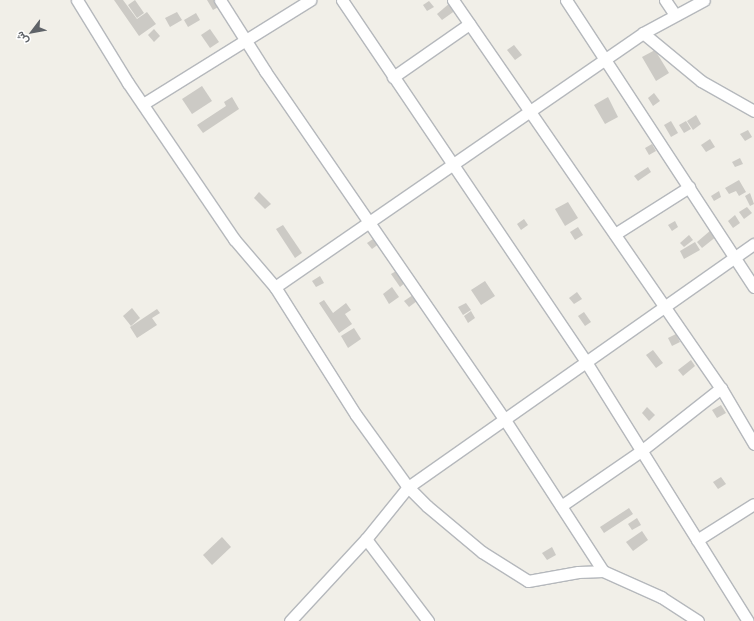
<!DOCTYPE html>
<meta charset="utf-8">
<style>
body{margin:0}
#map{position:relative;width:754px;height:621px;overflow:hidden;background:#f1efe8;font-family:"PT Sans",Vazirmatn,sans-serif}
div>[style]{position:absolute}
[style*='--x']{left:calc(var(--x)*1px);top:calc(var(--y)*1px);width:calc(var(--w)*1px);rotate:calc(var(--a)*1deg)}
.building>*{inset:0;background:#cccac5}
.roads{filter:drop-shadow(1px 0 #b5b8bc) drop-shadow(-1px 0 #b5b8bc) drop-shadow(0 1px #b5b8bc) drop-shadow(0 -1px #b5b8bc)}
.minor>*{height:11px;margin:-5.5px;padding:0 5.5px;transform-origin:5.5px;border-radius:5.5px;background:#fff}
span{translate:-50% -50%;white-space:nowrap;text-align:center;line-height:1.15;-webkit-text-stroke:4px #fff;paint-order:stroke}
.north{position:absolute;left:12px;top:12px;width:40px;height:40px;-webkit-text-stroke:3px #fff;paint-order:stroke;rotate:238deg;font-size:11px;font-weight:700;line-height:16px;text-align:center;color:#5f6368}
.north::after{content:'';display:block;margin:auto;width:14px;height:18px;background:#5f6368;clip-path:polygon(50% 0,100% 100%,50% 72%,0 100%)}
</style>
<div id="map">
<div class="building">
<div style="clip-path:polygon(114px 0,123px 0,137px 19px,147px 12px,156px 24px,139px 36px)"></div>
<div style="clip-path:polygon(135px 0,144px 13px,137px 18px,128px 5px)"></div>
<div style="clip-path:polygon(207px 0,216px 0,220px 6px,213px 10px)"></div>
<div style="clip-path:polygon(429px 1px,434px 7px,427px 11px,423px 5px)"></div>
<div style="clip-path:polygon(450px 3px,456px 10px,442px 20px,437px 14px)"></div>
<div style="clip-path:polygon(177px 12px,182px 20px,170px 27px,165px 18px)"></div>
<div style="clip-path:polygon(196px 13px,200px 20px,188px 27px,184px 20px)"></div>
<div style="clip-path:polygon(154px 29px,160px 36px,154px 42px,148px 35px)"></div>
<div style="clip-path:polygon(210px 29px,219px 42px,210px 48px,201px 35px)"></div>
<div style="clip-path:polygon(514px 45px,522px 55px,515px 60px,507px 50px)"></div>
<div style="clip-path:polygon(655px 50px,669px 73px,656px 81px,642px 57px)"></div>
<div style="clip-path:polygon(202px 86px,212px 101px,192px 114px,182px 99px)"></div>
<div style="clip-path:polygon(654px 93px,660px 101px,653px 106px,648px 98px)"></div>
<div style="clip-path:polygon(232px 97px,239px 109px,203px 133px,197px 125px,226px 106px,224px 102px)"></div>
<div style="clip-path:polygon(608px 97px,618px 117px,605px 124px,594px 105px)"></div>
<div style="clip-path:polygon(696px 115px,701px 124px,693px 130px,687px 121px)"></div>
<div style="clip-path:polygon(671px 121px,678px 133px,671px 137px,664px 125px)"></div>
<div style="clip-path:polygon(686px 121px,691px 129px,684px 133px,679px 125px)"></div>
<div style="clip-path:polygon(748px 130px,752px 137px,745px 141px,740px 134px)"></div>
<div style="clip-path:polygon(710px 139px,715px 147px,706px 152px,701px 145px)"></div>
<div style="clip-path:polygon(652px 144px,656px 151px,649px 155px,645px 148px)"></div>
<div style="clip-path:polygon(740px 158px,743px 164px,735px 167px,732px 162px)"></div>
<div style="clip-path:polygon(648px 167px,651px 172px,638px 181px,634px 176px)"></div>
<div style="clip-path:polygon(739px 180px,746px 192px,739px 196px,736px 191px,729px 194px,725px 188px)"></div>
<div style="clip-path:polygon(719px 191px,721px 197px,714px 201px,711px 196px)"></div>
<div style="clip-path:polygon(259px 192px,271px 204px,265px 209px,254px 198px)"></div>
<div style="clip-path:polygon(750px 193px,754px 204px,750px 206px,745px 196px)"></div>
<div style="clip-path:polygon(568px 202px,578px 218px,565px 226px,555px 209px)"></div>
<div style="clip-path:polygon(747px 207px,752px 213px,744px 219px,739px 212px)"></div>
<div style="clip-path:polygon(735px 215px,740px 223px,733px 228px,728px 221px)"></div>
<div style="clip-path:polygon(524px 219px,528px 225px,521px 230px,517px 224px)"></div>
<div style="clip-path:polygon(675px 221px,678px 227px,672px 231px,668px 225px)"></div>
<div style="clip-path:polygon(283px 225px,302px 253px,295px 258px,276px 229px)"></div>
<div style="clip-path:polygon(578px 227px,583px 235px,575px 240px,570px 232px)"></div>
<div style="clip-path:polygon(711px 230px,717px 236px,702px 248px,697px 242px)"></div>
<div style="clip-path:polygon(689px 235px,693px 240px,684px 247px,680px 243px)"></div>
<div style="clip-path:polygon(376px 237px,380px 243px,372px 249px,367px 243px)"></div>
<div style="clip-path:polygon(695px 242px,700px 250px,684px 259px,680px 251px)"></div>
<div style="clip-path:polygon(398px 270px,406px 282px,400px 287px,391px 274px)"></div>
<div style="clip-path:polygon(320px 276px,324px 283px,316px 287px,312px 281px)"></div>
<div style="clip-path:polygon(485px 281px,495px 296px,481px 305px,471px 290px)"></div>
<div style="clip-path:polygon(392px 287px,399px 297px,389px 304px,383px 294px)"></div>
<div style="clip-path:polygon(577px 292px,582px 299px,574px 304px,569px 298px)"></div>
<div style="clip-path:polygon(413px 295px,417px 301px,409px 307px,404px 301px)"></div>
<div style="clip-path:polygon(324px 300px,333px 313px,346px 303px,351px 310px,345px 314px,352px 324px,339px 333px,319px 303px)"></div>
<div style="clip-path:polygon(466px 303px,471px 310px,463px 315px,458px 307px)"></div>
<div style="clip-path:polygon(132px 308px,140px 318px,131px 326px,123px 316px)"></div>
<div style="clip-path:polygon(157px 309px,160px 313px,152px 318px,157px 325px,137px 338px,130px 327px)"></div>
<div style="clip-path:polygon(471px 311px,475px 318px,468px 323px,464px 316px)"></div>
<div style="clip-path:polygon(584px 312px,591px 322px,585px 326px,578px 316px)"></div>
<div style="clip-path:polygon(354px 328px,361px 339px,348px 348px,341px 336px)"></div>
<div style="clip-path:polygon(676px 334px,680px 342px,672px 346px,668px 338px)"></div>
<div style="clip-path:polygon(653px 350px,663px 363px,656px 368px,646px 355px)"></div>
<div style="clip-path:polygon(691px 360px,695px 366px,683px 376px,678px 370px)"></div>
<div style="clip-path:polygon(721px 405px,726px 413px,717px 418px,712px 410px)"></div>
<div style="clip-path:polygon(647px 407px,655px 415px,649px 421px,642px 413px)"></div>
<div style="clip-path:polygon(721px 477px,726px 484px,718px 489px,713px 482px)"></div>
<div style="clip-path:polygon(629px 508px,633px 514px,604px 533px,600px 527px)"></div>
<div style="clip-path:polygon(637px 518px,641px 525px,632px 530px,628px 524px)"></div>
<div style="clip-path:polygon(642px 531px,648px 540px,633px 551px,626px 542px)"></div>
<div style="clip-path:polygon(222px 537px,231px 547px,212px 565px,203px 555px)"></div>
<div style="clip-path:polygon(552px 547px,556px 555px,547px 560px,542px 553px)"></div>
</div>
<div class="roads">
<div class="minor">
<div style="--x:77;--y:0;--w:97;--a:58.4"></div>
<div style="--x:128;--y:83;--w:189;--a:55.8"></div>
<div style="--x:234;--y:239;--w:63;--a:49.5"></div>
<div style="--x:275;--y:287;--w:151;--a:57.7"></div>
<div style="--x:356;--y:415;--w:89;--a:54.2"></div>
<div style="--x:408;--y:487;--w:27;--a:45"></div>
<div style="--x:427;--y:506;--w:72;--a:39.9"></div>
<div style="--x:482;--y:552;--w:54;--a:32.2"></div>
<div style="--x:528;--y:581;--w:51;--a:-10.2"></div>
<div style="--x:578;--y:572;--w:25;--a:-2"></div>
<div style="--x:603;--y:571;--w:64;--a:24.1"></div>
<div style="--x:661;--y:597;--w:44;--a:33"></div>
<div style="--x:220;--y:0;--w:84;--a:57.6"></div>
<div style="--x:265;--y:71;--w:424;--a:55.5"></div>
<div style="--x:505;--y:420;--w:180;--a:57"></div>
<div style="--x:342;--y:0;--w:437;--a:56"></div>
<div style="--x:586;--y:362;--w:305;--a:58"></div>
<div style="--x:453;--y:0;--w:472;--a:55.4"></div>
<div style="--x:721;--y:388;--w:65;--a:59.5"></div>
<div style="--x:566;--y:0;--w:343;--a:56.8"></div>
<div style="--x:665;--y:0;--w:18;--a:56"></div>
<div style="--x:643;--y:33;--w:75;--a:39.6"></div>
<div style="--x:701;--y:81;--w:61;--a:29.5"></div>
<div style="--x:393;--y:77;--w:93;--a:-34.9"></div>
<div style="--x:143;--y:104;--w:197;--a:-31.9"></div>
<div style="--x:615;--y:234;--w:88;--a:-32.4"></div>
<div style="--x:275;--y:287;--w:447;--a:-34.6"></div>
<div style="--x:643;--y:33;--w:69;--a:-28.4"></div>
<div style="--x:561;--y:506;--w:97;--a:-34.5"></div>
<div style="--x:641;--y:451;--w:102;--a:-38.2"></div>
<div style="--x:366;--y:539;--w:103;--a:52.9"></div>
<div style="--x:697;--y:540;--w:67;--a:-32.3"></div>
<div style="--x:290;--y:621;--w:112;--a:-47.2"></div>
<div style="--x:366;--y:539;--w:67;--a:-51.1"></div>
<div style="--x:408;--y:487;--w:423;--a:-35.1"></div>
</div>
</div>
<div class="north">ش</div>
</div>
